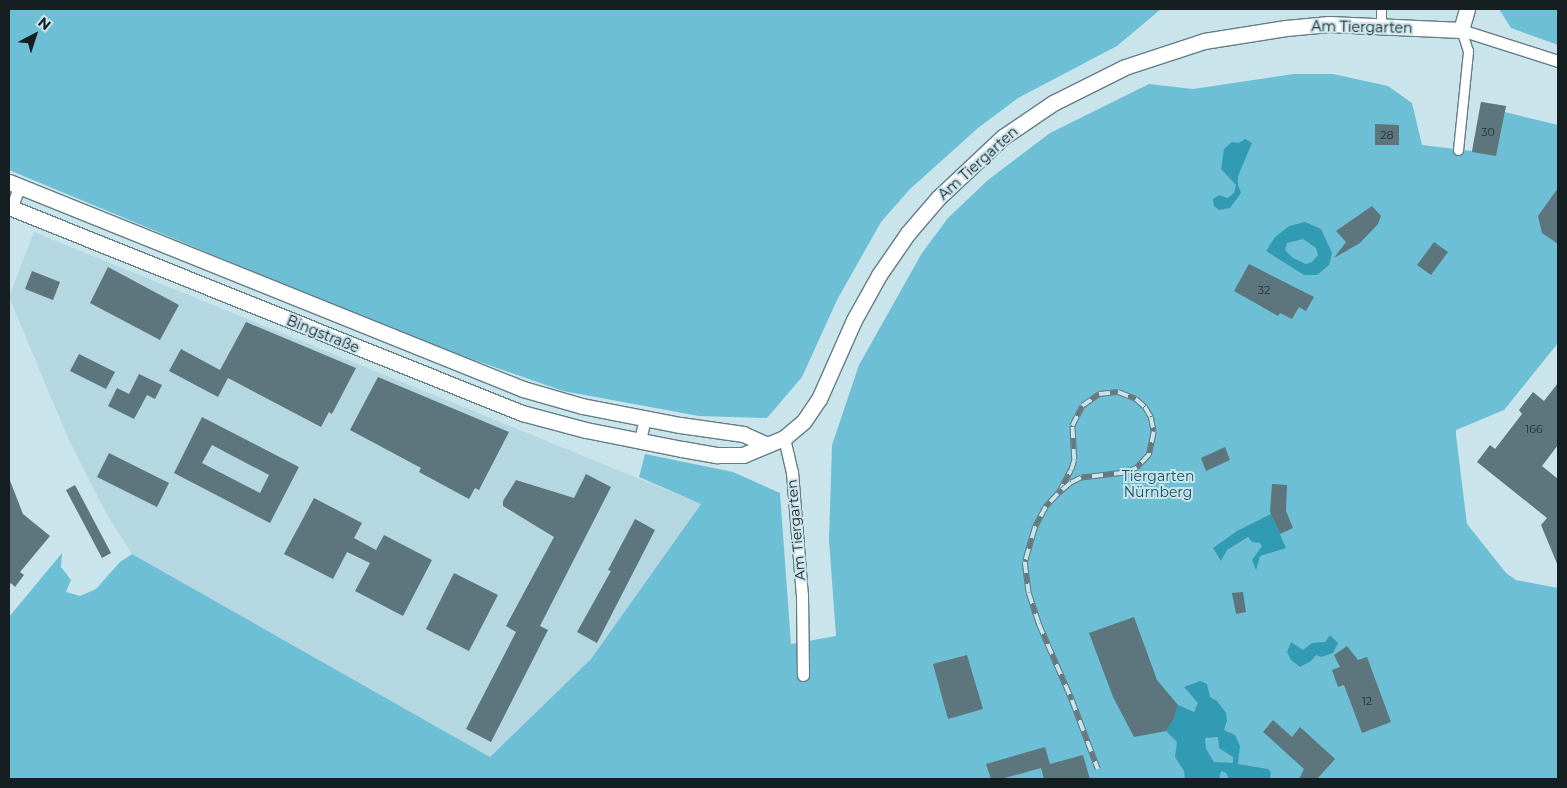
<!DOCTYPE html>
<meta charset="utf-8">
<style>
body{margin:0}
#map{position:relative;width:1567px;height:788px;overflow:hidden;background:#cae4ec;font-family:Montserrat,sans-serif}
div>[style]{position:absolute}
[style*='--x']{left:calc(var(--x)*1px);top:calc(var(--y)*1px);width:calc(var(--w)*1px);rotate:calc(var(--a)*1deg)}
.built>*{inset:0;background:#b5d7e1}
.green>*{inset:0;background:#6dbfd5}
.water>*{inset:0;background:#319bb3}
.building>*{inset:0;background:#5d757c}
.roads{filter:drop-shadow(1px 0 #657d84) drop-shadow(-1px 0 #657d84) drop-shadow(0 1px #657d84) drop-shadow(0 -1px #657d84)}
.pedestrian>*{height:9px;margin:-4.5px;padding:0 4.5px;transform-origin:4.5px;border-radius:4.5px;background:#fff}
.minor>*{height:11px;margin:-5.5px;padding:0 5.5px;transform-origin:5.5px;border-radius:5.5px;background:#fff}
.tertiary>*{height:15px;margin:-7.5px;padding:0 7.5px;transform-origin:7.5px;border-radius:7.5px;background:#fff}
.rail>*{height:5.5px;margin-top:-2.75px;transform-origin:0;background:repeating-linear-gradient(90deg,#cae4ec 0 11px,#67787d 0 22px);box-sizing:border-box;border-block:1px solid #67787d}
span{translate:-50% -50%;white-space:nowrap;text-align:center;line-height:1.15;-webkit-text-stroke:4px #cae4ec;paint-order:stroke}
.number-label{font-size:11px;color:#273438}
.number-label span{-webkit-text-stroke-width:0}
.street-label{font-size:14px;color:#151f21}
.park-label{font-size:14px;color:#18515e}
.frame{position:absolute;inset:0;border:10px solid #151f21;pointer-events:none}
.north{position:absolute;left:10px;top:10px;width:50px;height:50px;-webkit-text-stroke:4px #cae4ec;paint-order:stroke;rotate:40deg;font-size:14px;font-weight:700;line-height:20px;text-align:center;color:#151f21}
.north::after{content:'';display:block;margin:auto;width:18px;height:22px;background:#151f21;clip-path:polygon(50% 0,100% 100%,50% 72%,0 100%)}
</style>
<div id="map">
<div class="built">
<div style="clip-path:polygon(34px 232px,701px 504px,591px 659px,490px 757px,132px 554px,106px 513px,68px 438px,9px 297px)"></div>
</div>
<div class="green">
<div style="clip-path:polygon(9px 9px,1161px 9px,1117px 46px,1018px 98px,978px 128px,910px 189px,881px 222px,837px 300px,802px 377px,767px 418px,699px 416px,563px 391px,420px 341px,9px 170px)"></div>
<div style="clip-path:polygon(1499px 9px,1558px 9px,1558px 45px,1511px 28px)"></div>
<div style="clip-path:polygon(1294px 74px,1333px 74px,1388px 86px,1412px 103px,1422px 145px,1472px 151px,1481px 102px,1506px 106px,1505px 112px,1558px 125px,1558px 343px,1504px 410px,1456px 430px,1456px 435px,1467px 524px,1506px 573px,1516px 580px,1558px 588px,1558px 779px,9px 779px,9px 617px,62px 553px,61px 567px,71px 580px,66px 592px,80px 596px,96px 589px,120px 562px,132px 554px,490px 757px,591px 659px,701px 504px,639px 477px,645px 454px,733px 472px,780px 493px,791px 644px,836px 636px,829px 540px,832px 445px,859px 365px,922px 253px,948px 218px,988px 180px,1050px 133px,1149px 84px,1193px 89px)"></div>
</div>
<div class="water">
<div style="clip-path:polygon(1245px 139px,1252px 143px,1238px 176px,1238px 185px,1241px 193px,1230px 208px,1219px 210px,1214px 206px,1213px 199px,1219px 195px,1228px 198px,1234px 193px,1236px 185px,1221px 169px,1224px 149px,1232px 142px,1239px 143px)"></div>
<div style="clip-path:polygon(evenodd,1305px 222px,1321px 229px,1332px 253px,1329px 265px,1317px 275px,1304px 275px,1266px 251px,1275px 237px,1289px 226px,1305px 222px,1303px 239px,1316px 248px,1318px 255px,1312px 262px,1306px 264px,1293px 258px,1285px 250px,1287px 243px,1303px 239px)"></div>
<div style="clip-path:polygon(1271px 514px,1286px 548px,1260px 556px,1256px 570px,1252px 560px,1262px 546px,1260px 543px,1252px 542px,1248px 537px,1227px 550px,1221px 561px,1213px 548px,1237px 531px)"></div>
<div style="clip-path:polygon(1330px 635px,1338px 643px,1333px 653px,1321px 657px,1316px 655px,1311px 661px,1300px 667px,1291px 660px,1287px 652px,1291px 642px,1303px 650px,1312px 643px,1325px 642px)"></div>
<div style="clip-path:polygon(evenodd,1200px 681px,1207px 684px,1210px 697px,1217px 701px,1226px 713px,1227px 721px,1224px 730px,1235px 735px,1240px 746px,1238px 764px,1268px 769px,1271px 772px,1270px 779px,1229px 779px,1226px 773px,1221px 771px,1219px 779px,1185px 779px,1184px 771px,1175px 757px,1177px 742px,1166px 731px,1174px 719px,1178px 705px,1194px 712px,1198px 703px,1184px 687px,1200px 681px,1218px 737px,1219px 748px,1233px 757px,1233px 763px,1214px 762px,1206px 749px,1205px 738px,1218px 737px)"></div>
</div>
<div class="building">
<div style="clip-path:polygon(1481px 102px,1506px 106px,1496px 156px,1472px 152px)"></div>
<div style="clip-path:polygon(1375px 124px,1399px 125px,1399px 145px,1375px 145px)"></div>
<div style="clip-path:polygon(1558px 188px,1558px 244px,1542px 233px,1538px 216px)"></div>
<div style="clip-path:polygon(1372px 206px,1381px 216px,1378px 224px,1360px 243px,1334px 258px,1346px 242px,1336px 231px)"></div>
<div style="clip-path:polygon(1434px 242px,1448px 252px,1431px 275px,1417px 265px)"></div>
<div style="clip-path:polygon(1249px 264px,1314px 297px,1306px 311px,1299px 307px,1292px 319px,1280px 313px,1278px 316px,1234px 291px)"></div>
<div style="clip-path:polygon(108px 267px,179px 305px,160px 340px,90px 303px)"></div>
<div style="clip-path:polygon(32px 271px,60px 282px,53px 300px,25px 289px)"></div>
<div style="clip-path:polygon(246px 322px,356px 368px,332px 414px,329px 412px,321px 427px,228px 378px,218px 397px,169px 371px,181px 349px,220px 370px)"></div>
<div style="clip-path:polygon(79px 354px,115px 372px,106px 389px,70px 371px)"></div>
<div style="clip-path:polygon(139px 374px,162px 385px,155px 399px,147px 395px,134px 419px,108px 406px,117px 388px,129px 394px)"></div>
<div style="clip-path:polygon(378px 377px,509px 432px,479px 490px,475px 488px,469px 499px,419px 472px,421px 468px,350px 430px)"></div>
<div style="clip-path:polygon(1558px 383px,1558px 445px,1542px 466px,1558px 479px,1558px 566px,1541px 525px,1547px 518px,1477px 462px,1490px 445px,1495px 449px,1522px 414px,1519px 410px,1533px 392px,1544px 401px)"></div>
<div style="clip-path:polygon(evenodd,202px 417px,299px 467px,270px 523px,174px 473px,202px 417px,212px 445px,269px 475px,260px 493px,202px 463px,212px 445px)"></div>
<div style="clip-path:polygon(1225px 447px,1230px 460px,1206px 471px,1201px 458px)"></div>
<div style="clip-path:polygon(109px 453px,169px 483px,157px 507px,97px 477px)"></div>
<div style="clip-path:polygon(586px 474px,611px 487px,540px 626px,548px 630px,491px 742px,466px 729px,516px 632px,506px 626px,554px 537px,503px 506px,503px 501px,516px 480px,574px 498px)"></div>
<div style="clip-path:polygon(9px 478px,23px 514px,50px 536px,20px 572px,24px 575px,15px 587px,11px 583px,9px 586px)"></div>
<div style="clip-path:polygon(1272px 484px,1287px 485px,1286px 511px,1293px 528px,1280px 534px,1270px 512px)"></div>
<div style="clip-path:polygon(75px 485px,111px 553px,102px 558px,66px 490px)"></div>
<div style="clip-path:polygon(314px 498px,362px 523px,354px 538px,376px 550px,384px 535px,432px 560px,403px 616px,355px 591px,370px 563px,347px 552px,333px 579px,284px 554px)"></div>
<div style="clip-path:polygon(635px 519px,655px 530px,597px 643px,577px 632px,611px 571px,608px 570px)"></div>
<div style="clip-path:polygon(454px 573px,498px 595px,469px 651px,426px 629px)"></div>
<div style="clip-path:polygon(1243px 592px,1246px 612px,1236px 614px,1232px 593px)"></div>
<div style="clip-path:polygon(1134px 617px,1157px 680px,1178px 705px,1174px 719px,1166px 731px,1134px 737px,1113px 697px,1089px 633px)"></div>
<div style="clip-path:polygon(1347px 646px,1358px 660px,1367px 657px,1391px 722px,1362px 733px,1344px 685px,1338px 687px,1332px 670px,1340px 667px,1334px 655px)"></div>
<div style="clip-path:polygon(967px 655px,983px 709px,948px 719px,933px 664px)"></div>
<div style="clip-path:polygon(1273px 720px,1292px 737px,1300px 727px,1335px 759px,1317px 779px,1299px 779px,1304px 769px,1263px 732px)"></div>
<div style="clip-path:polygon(1045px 747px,1050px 764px,1083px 755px,1090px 779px,1044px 779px,1041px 768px,1001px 779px,991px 779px,986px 764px)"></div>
</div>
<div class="roads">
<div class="pedestrian">
<div style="--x:1381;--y:9;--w:18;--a:90"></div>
<div style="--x:1458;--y:150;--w:100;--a:-84.2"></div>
<div style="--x:1468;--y:51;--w:22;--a:-108"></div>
</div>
<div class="minor">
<div style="--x:1461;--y:30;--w:102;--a:17.7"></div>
<div style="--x:11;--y:208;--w:24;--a:-68"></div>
<div style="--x:784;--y:438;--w:35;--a:77"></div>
<div style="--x:792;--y:472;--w:123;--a:85.4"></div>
<div style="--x:802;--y:595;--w:80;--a:89.3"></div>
<div style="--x:640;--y:440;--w:23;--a:-77"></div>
</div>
<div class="tertiary">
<div style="--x:9;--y:182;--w:554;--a:21.94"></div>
<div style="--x:523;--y:389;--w:61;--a:16.1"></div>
<div style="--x:582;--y:406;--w:100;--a:11"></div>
<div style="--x:680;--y:425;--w:64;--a:8.1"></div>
<div style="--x:743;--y:434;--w:24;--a:24"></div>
<div style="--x:9;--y:207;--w:553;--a:21.88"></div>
<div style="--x:522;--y:413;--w:66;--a:14.9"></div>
<div style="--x:586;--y:430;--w:98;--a:11.2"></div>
<div style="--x:682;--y:449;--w:36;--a:10"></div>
<div style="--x:717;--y:455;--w:26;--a:0"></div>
<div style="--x:743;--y:455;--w:44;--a:-22.5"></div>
<div style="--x:784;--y:438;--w:26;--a:-40"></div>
<div style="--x:804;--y:421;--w:27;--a:-56"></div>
<div style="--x:819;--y:399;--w:86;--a:-66.1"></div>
<div style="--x:854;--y:320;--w:51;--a:-60.9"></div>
<div style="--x:879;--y:275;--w:51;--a:-55.4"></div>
<div style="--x:908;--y:233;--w:46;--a:-49.4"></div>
<div style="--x:938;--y:198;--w:89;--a:-43.2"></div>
<div style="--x:1003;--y:137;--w:60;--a:-34.2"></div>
<div style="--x:1053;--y:103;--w:80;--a:-26.6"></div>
<div style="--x:1125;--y:67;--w:83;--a:-18.2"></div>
<div style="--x:1204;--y:41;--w:83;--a:-9"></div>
<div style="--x:1286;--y:28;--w:43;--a:-5.3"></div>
<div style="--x:1329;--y:24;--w:132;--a:2.6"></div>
<div style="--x:1461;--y:30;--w:22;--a:-74"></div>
</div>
</div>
<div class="rail">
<div style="--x:1058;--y:494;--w:27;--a:-62"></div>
<div style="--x:1071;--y:470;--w:10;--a:-73"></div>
<div style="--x:1074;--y:460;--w:34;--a:-93"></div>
<div style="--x:1072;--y:426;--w:22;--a:-63"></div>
<div style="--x:1082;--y:406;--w:21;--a:-35"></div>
<div style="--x:1099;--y:394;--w:19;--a:-6"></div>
<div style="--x:1118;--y:392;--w:19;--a:21"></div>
<div style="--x:1136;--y:399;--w:12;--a:42"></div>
<div style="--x:1145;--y:407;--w:12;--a:59"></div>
<div style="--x:1151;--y:417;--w:15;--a:79"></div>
<div style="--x:1154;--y:432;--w:24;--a:102"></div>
<div style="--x:1149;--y:455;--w:18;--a:133"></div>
<div style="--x:1137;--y:468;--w:13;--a:157"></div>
<div style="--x:1125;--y:473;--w:44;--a:173.5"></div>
<div style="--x:1081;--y:478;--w:11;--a:153"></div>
<div style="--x:1071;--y:483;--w:17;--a:140"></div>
<div style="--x:1058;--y:494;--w:18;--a:133"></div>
<div style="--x:1046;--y:507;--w:24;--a:118"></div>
<div style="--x:1035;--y:528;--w:35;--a:106"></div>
<div style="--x:1025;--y:562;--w:31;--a:83"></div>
<div style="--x:1029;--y:593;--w:33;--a:72"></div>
<div style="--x:1039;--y:624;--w:83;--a:66.5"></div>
<div style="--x:1072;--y:700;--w:74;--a:69.4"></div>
</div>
<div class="number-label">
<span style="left:1488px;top:132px">30</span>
<span style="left:1387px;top:135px">28</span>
<span style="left:1264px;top:290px">32</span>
<span style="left:1534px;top:429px">166</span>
<span style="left:1367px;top:701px">12</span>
</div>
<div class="street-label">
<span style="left:1362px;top:27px;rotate:1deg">Am Tiergarten</span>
<span style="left:978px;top:163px;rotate:-42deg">Am Tiergarten</span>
<span style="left:323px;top:334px;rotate:22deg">Bingstraße</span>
<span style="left:796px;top:530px;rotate:-95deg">Am Tiergarten</span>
</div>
<div class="park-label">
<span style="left:1158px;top:484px">Tiergarten<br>Nürnberg</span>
</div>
<div class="frame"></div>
<div class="north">N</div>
</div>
